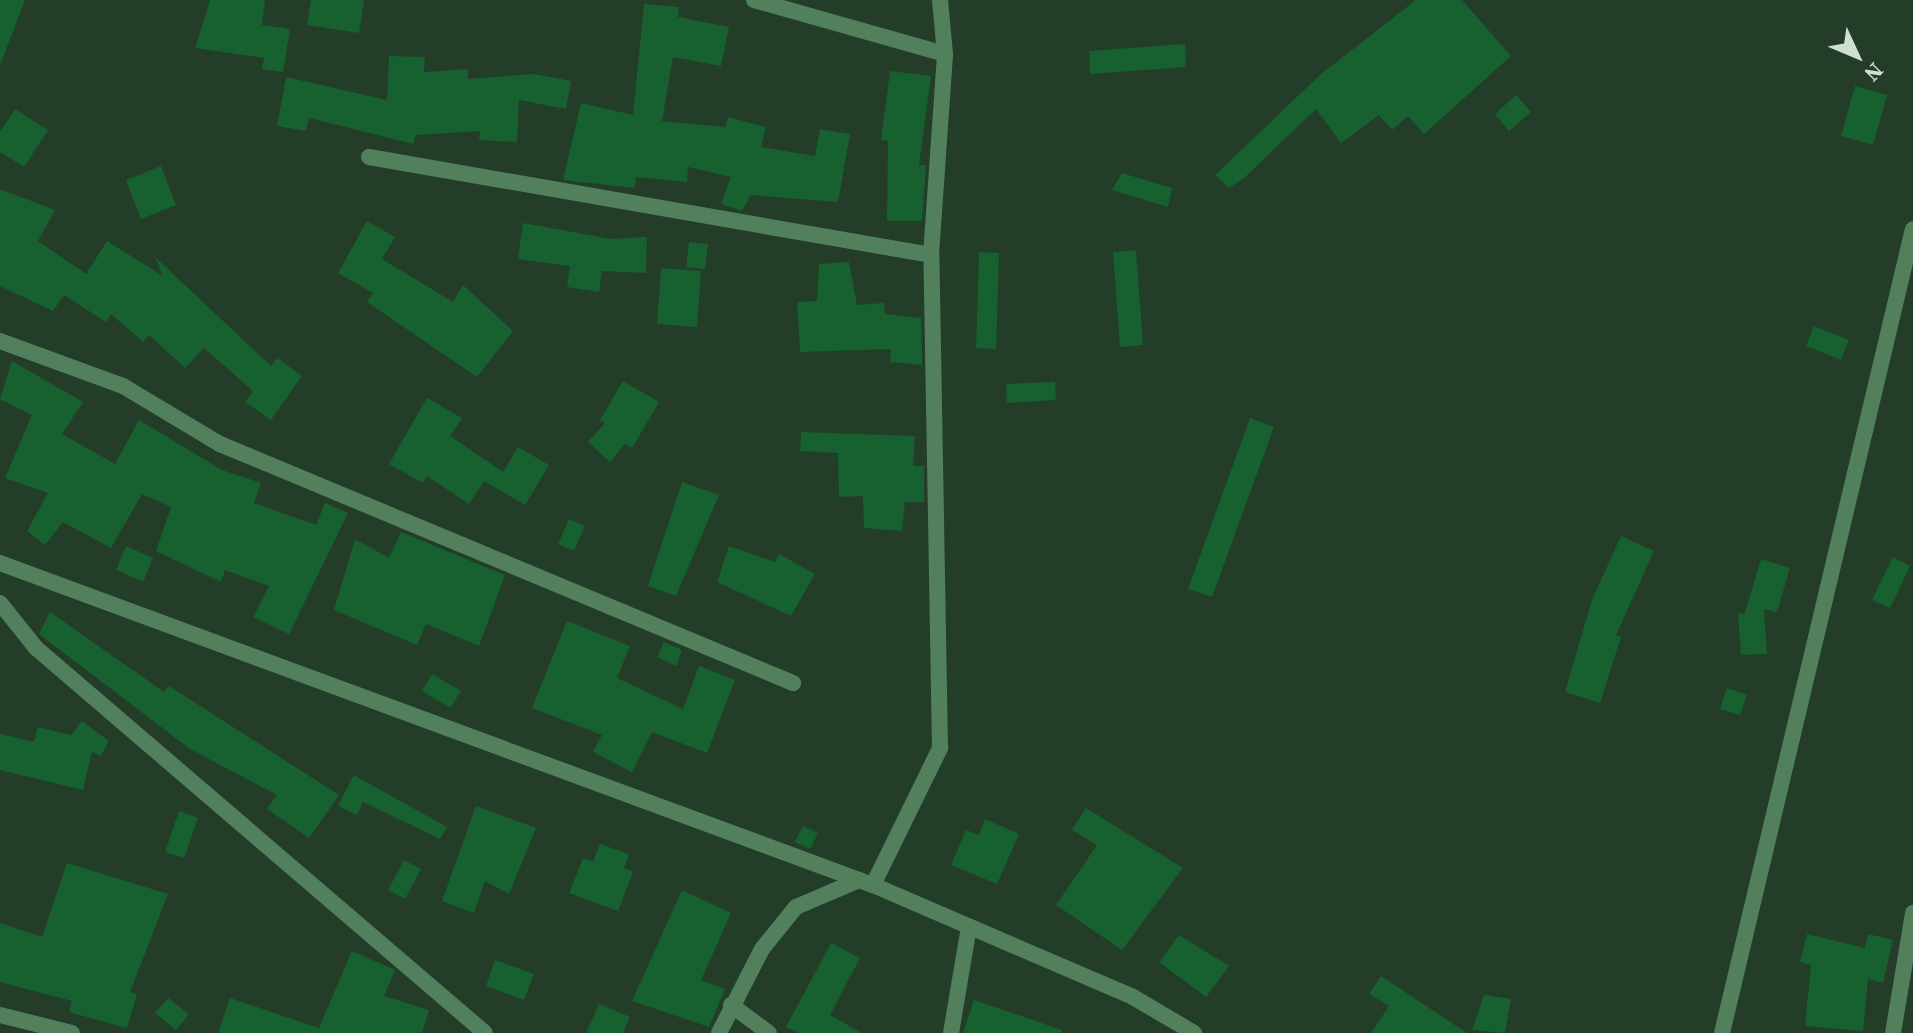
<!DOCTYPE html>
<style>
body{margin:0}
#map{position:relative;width:1913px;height:1033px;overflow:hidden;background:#233d29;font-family:"Source Serif 4",serif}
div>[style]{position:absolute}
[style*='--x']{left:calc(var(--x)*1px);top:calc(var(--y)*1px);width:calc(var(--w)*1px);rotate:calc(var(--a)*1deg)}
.building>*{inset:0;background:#176030}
.minor>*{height:16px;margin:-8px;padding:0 8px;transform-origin:8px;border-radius:8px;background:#52805c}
span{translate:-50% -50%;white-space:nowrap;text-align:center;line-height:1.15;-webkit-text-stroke:6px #233d29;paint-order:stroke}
.north{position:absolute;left:1817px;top:16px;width:80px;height:80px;-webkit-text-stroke:6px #233d29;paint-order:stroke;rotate:134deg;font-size:22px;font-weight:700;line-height:32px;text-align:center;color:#cfdfd2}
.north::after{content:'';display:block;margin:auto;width:28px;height:36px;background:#cfdfd2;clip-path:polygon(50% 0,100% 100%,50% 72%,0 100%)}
</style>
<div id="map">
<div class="building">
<div style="clip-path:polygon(0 0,25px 0,0 65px)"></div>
<div style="clip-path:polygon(210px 0,265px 0,262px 25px,290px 29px,283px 72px,262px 69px,264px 58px,195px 48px)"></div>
<div style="clip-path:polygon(311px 0,364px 0,359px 33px,307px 25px)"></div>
<div style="clip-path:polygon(1416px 0,1462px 0,1511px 56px,1424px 134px,1408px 116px,1392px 130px,1379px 115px,1341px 143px,1316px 109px,1243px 179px,1229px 188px,1215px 175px,1321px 74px)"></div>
<div style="clip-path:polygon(644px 4px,679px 7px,678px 17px,729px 27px,721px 66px,673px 57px,662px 121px,725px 127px,728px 117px,766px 127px,761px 147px,815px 156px,820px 129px,850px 134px,838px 202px,751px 195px,742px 211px,721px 204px,731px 177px,688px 167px,687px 182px,636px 177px,635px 188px,563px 180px,581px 103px,633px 115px)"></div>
<div style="clip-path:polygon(1185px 44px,1186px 67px,1090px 74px,1089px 51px)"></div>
<div style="clip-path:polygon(389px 56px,425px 57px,424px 72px,468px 69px,468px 79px,534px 74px,571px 81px,566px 109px,519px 100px,517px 142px,479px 140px,480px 131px,416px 135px,413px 144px,309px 118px,306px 131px,277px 126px,286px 77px,387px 100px)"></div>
<div style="clip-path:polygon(890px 71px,931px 76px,919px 165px,926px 165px,922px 221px,887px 221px,888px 141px,881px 140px)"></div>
<div style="clip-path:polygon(1855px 86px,1887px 95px,1873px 145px,1841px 136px)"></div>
<div style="clip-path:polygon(1516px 95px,1531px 112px,1509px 131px,1495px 114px)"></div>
<div style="clip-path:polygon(15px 109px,48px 130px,24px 167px,0 152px,0 132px)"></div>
<div style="clip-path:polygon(161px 166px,176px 205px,141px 219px,126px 180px)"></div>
<div style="clip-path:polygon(1122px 173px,1172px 188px,1168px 207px,1112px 190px)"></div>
<div style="clip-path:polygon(0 189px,55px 210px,38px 241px,86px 274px,107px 241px,163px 276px,155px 257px,271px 366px,277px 358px,302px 376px,271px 420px,245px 402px,253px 391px,204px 348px,185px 368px,149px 335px,143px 342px,111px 314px,106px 322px,64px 295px,53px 311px,0 286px)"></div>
<div style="clip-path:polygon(367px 221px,395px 237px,382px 259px,453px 302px,463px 285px,513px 331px,477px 377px,367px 302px,373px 293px,338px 273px)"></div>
<div style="clip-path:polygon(523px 223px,611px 239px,647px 237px,646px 273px,602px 271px,599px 292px,567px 287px,570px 266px,518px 259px)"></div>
<div style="clip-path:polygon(689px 242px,708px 244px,705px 269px,686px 267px)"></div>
<div style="clip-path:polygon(1136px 250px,1143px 345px,1120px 347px,1113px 252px)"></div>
<div style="clip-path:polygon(979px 252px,999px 253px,996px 349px,976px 348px)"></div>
<div style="clip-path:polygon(849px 262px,857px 305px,884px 303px,885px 314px,921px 318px,922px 365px,890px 362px,891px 349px,800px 352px,797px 302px,817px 301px,819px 264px)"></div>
<div style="clip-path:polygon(661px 268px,701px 271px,697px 327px,657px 324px)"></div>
<div style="clip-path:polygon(1814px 326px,1849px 340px,1841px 360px,1806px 346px)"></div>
<div style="clip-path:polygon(12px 361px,83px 402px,62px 434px,115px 464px,139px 420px,222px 470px,261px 483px,254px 503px,316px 525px,325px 503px,348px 513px,289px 634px,253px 617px,269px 586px,225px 570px,221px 582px,156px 551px,171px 507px,142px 494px,111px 548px,63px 522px,45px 545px,27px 531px,48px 493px,5px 478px,32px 415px,0 399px)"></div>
<div style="clip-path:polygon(623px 381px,659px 402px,632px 448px,625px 444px,610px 462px,588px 442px,605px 423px,600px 420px)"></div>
<div style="clip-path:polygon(1055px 382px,1056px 400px,1007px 403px,1006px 384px)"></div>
<div style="clip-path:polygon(427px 398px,462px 418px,450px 436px,503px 472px,518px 447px,549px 465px,525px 505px,484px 481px,469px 504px,427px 476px,423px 483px,389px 464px)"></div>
<div style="clip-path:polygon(1250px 418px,1274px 427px,1212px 597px,1188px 589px)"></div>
<div style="clip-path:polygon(801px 432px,915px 436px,913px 466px,924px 466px,924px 502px,905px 502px,902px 531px,864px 528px,863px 496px,839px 497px,838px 453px,800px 451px)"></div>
<div style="clip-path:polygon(682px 482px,719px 495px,676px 596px,648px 586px)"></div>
<div style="clip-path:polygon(569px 519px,585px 526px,574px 551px,558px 544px)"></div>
<div style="clip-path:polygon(401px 532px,505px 575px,479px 646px,426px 624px,417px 645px,334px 610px,355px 539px,389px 558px)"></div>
<div style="clip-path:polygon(1621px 536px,1654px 551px,1616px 635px,1621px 637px,1600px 703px,1565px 692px,1592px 600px)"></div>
<div style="clip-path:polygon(126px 546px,153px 558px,143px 582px,116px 570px)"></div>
<div style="clip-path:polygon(729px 546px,775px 562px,779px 554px,815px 574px,791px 616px,717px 582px)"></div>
<div style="clip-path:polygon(1893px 557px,1910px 566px,1890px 608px,1872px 600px)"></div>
<div style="clip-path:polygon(1761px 559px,1790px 568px,1777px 612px,1764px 609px,1767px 654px,1741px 655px,1738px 614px,1745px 613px)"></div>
<div style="clip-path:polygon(50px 612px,164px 692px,169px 686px,339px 795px,309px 838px,267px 809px,277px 795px,190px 749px,39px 634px)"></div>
<div style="clip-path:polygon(567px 621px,630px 646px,617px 678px,683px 709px,699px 666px,735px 680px,707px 753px,652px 732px,632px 772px,593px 752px,602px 735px,532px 708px)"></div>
<div style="clip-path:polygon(664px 642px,682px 650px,676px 666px,657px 657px)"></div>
<div style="clip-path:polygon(432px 674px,461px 691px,450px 708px,422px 691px)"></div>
<div style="clip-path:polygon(1727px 688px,1747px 695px,1740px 715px,1720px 709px)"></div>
<div style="clip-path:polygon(82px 721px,109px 741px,101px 756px,92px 752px,83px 790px,0 770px,0 734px,34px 742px,38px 727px,71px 735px)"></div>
<div style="clip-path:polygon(354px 775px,447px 827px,440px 839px,363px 802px,357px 815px,338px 806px)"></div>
<div style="clip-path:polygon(476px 806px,536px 828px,509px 894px,485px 881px,474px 913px,442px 901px)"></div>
<div style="clip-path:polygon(1086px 808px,1183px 868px,1122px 950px,1056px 905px,1097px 845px,1072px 830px)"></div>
<div style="clip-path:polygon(179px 811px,198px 818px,184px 858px,165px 852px)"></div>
<div style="clip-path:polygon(985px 819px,1019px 834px,997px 884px,951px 865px,966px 830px,979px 835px)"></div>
<div style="clip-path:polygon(803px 826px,818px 833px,810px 849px,795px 842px)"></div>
<div style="clip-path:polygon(600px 844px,629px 854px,624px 868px,633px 872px,618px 911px,569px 893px,583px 858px,593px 862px)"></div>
<div style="clip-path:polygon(404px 860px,421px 869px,405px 899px,388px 890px)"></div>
<div style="clip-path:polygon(67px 863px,168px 894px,130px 992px,137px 994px,127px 1028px,69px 1012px,72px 1001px,0 982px,0 923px,42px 937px)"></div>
<div style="clip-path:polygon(682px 890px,731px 913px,701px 980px,725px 989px,709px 1027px,632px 1001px)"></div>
<div style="clip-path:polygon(1807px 934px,1865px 948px,1868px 934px,1893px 940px,1883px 983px,1868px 979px,1863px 1031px,1805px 1026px,1811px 965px,1800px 962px)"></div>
<div style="clip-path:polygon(1179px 935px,1229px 966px,1206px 997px,1159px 962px)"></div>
<div style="clip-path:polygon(831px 943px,860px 958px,830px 1015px,862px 1033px,798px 1033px,786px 1027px)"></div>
<div style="clip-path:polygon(352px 951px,395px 970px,384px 996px,429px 1010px,422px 1033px,218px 1033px,230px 998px,319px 1028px)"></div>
<div style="clip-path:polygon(495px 960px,534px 974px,524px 1000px,486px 986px)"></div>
<div style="clip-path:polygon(1381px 976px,1467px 1033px,1371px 1033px,1389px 1006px,1369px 994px)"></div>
<div style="clip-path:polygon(1484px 995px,1511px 999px,1505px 1033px,1472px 1030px)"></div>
<div style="clip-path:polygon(168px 998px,189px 1014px,176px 1030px,155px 1013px)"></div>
<div style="clip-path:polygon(974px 1000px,1062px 1030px,1062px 1033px,963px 1033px)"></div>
<div style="clip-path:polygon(599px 1004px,630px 1017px,623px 1033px,586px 1033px)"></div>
</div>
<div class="minor">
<div style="--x:754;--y:0;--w:198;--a:15.8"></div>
<div style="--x:369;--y:157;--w:570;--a:9.89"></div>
<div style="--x:0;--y:341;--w:131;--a:20.1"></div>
<div style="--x:123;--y:386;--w:113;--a:30.9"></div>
<div style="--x:220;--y:444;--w:621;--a:22.64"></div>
<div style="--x:0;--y:563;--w:930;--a:20.25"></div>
<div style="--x:873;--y:885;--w:283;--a:23.3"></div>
<div style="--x:1133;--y:997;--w:71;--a:30.5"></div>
<div style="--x:0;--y:603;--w:58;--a:51.3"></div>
<div style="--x:36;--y:648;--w:591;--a:40.61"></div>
<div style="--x:873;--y:885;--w:153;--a:-63.9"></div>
<div style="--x:940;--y:748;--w:493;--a:-91"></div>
<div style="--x:931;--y:255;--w:201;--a:-86"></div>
<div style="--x:945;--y:54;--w:54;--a:-95.3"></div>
<div style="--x:731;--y:1005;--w:47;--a:36.4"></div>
<div style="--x:0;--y:1015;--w:74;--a:14"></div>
<div style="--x:719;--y:1033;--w:94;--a:-62.9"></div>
<div style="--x:762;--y:949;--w:54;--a:-51"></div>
<div style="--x:796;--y:907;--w:69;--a:-23.2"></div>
<div style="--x:951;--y:1033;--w:108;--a:-80.4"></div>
<div style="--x:1722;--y:1033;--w:826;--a:-76.64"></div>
<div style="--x:1893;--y:1033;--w:122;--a:-80.5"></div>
</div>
<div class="north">N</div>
</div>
